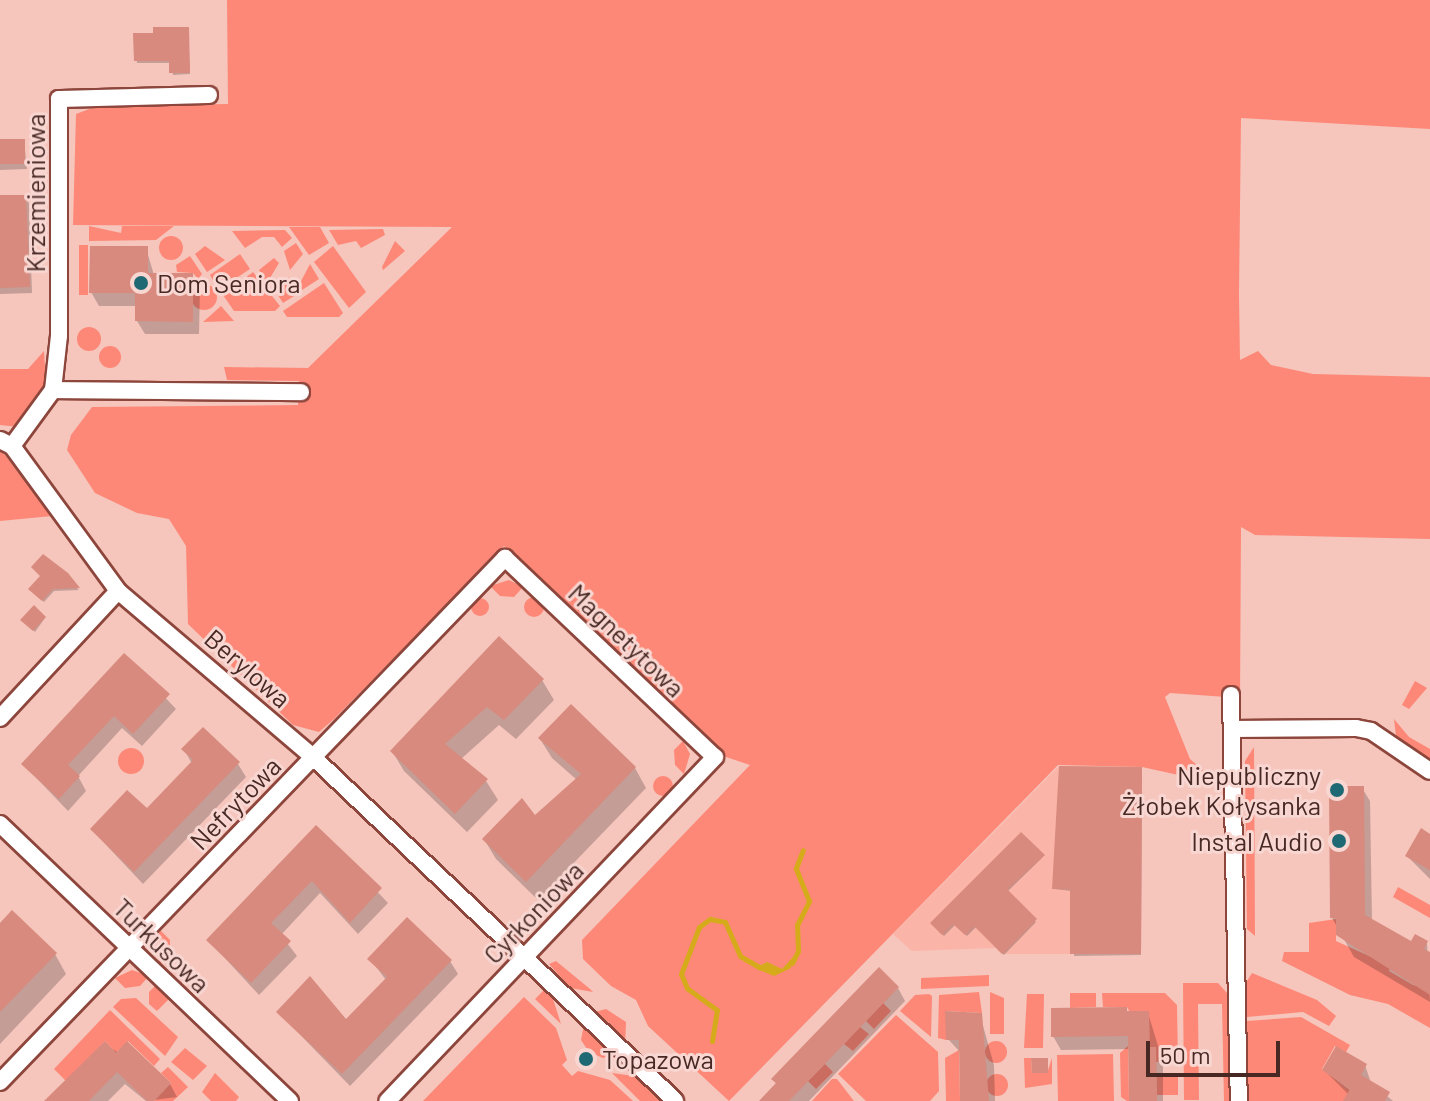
<!DOCTYPE html>
<meta charset="utf-8">
<style>
body{margin:0}
#map{position:relative;width:1430px;height:1101px;overflow:hidden;background:#f6c5bc;font-family:Barlow,sans-serif}
div>[style]{position:absolute}
[style*='--x']{left:calc(var(--x)*1px);top:calc(var(--y)*1px);width:calc(var(--w)*1px);rotate:calc(var(--a)*1deg)}
.built>*{inset:0;background:#fbb4a8}
.green>*{inset:0;background:#fd8877}
.round{border-radius:50%}
.water>*{inset:0;background:#d5aa1b}
.shadow>*{inset:0;background:#0003}
.stream>*{height:5px;margin:-2.5px;padding:0 2.5px;transform-origin:2.5px;border-radius:2.5px;background:#d5aa1b}
.building>*{inset:0;background:#d78a7d}
.roads{filter:drop-shadow(2px 0 #8d463c) drop-shadow(-2px 0 #8d463c) drop-shadow(0 2px #8d463c) drop-shadow(0 -2px #8d463c)}
.street>*{height:16px;margin:-8px;padding:0 8px;transform-origin:8px;border-radius:8px;background:#fff}
.dots>*{width:22px;height:22px;translate:-50% -50%;box-sizing:border-box;border:4px solid #f8d6d1;border-radius:50%}
span{translate:-50% -50%;white-space:nowrap;text-align:center;line-height:1.15;-webkit-text-stroke:6px #f8d6d1;paint-order:stroke}
.street-label{font-size:26px;color:#472823}
.poi-label{font-size:26px;color:#472823}
.left{translate:0 -50%;text-align:left}
.right{translate:-100% -50%;text-align:right}
.scale{position:absolute;left:1146px;top:1041px;width:134px;height:36px;box-sizing:border-box;border:4px solid #472823;border-top:0;padding-left:10px;font-size:24px;line-height:28px;white-space:nowrap;color:#472823;-webkit-text-stroke:6px #f8d6d1;paint-order:stroke}
</style>
<div id="map">
<div class="built">
<div style="clip-path:polygon(1059px 766px,1142px 767px,1141px 954px,1002px 954px,996px 948px,912px 951px,893px 934px)"></div>
</div>
<div class="green">
<div style="clip-path:polygon(227px 0,1430px 0,1430px 129px,1241px 118px,1239px 295px,1240px 360px,1258px 351px,1271px 365px,1313px 374px,1430px 377px,1430px 539px,1255px 535px,1241px 527px,1240px 698px,1170px 693px,1165px 697px,1190px 759px,1204px 771px,1197px 779px,1142px 767px,1058px 765px,729px 1101px,648px 1026px,636px 1000px,611px 986px,583px 959px,582px 940px,750px 765px,726px 757px,504px 546px,334px 719px,319px 732px,293px 725px,188px 624px,186px 546px,169px 519px,137px 513px,95px 493px,67px 450px,71px 435px,92px 407px,298px 405px,299px 381px,227px 380px,224px 367px,308px 368px,452px 227px,73px 225px,76px 114px,97px 106px,228px 104px)"></div>
<div style="clip-path:polygon(89px 226px,121px 233px,122px 226px,174px 226px,156px 240px,89px 241px)"></div>
<div style="clip-path:polygon(289px 227px,320px 227px,329px 243px,309px 255px)"></div>
<div style="clip-path:polygon(383px 229px,385px 235px,361px 248px,356px 241px,338px 245px,329px 230px)"></div>
<div style="clip-path:polygon(285px 230px,292px 238px,282px 247px,274px 237px,262px 237px,245px 248px,232px 231px)"></div>
<div class="round" style="left:159px;top:236px;width:24px;height:24px"></div>
<div style="clip-path:polygon(395px 241px,405px 251px,383px 270px,382px 267px)"></div>
<div style="clip-path:polygon(296px 243px,303px 254px,290px 270px,284px 251px)"></div>
<div style="clip-path:polygon(79px 245px,88px 245px,88px 295px,79px 295px)"></div>
<div style="clip-path:polygon(205px 246px,225px 260px,207px 272px,195px 254px)"></div>
<div style="clip-path:polygon(333px 246px,366px 292px,349px 308px,314px 262px)"></div>
<div style="clip-path:polygon(240px 254px,250px 269px,218px 290px,210px 275px)"></div>
<div style="clip-path:polygon(190px 256px,202px 274px,198px 279px,193px 273px,177px 272px,176px 265px)"></div>
<div style="clip-path:polygon(274px 258px,279px 263px,267px 283px,259px 270px)"></div>
<div style="clip-path:polygon(310px 264px,319px 279px,302px 290px,299px 285px)"></div>
<div style="clip-path:polygon(253px 272px,280px 306px,275px 311px,234px 311px,223px 295px)"></div>
<div style="clip-path:polygon(289px 277px,294px 296px,283px 303px,276px 292px)"></div>
<div style="clip-path:polygon(324px 283px,343px 313px,339px 317px,287px 317px,283px 311px)"></div>
<div class="round" style="left:191px;top:284px;width:26px;height:26px"></div>
<div style="clip-path:polygon(221px 306px,234px 321px,203px 322px)"></div>
<div class="round" style="left:77px;top:327px;width:24px;height:24px"></div>
<div class="round" style="left:99px;top:346px;width:22px;height:22px"></div>
<div style="clip-path:polygon(44px 351px,46px 383px,19px 427px,0 425px,0 369px,28px 369px)"></div>
<div style="clip-path:polygon(0 451px,6px 456px,52px 516px,0 521px)"></div>
<div style="clip-path:polygon(509px 580px,523px 587px,514px 597px,500px 596px,490px 586px)"></div>
<div class="round" style="left:524px;top:597px;width:20px;height:20px"></div>
<div class="round" style="left:471px;top:598px;width:18px;height:18px"></div>
<div style="clip-path:polygon(1415px 681px,1427px 688px,1409px 709px,1402px 705px)"></div>
<div style="clip-path:polygon(1394px 719px,1409px 737px,1430px 749px,1430px 760px,1396px 736px)"></div>
<div style="clip-path:polygon(683px 741px,690px 754px,684px 774px,675px 765px,674px 750px)"></div>
<div style="clip-path:polygon(1254px 747px,1255px 936px,1247px 929px,1245px 761px)"></div>
<div class="round" style="left:118px;top:748px;width:26px;height:26px"></div>
<div class="round" style="left:653px;top:776px;width:20px;height:20px"></div>
<div style="clip-path:polygon(1398px 887px,1430px 905px,1430px 918px,1393px 897px)"></div>
<div style="clip-path:polygon(1336px 919px,1336px 941px,1391px 966px,1389px 971px,1413px 985px,1430px 988px,1430px 1028px,1388px 1004px,1350px 995px,1282px 961px,1284px 952px,1309px 952px,1309px 923px)"></div>
<div style="clip-path:polygon(160px 930px,170px 940px,170px 955px,160px 964px,154px 946px)"></div>
<div style="clip-path:polygon(556px 961px,590px 989px,593px 992px,570px 988px,549px 964px)"></div>
<div style="clip-path:polygon(132px 970px,149px 976px,140px 986px,125px 988px,115px 978px)"></div>
<div style="clip-path:polygon(1252px 973px,1317px 1000px,1336px 1016px,1329px 1026px,1303px 1012px,1247px 1017px,1247px 981px)"></div>
<div style="clip-path:polygon(989px 975px,989px 986px,921px 989px,921px 978px)"></div>
<div style="clip-path:polygon(1183px 983px,1218px 983px,1227px 993px,1230px 1101px,1224px 1101px,1222px 1004px,1198px 1004px,1199px 1100px,1184px 1100px)"></div>
<div style="clip-path:polygon(157px 984px,170px 998px,157px 1011px,149px 1004px,149px 992px)"></div>
<div style="clip-path:polygon(546px 988px,553px 999px,561px 1024px,535px 999px)"></div>
<div style="clip-path:polygon(979px 992px,982px 1013px,946px 1011px,946px 1040px,938px 1038px,939px 995px)"></div>
<div style="clip-path:polygon(990px 992px,1004px 998px,1004px 1034px,990px 1034px)"></div>
<div style="clip-path:polygon(1070px 993px,1096px 993px,1096px 1007px,1070px 1008px)"></div>
<div style="clip-path:polygon(1102px 993px,1165px 993px,1177px 1005px,1178px 1062px,1156px 1062px,1156px 1047px,1149px 1047px,1127px 1007px,1103px 1007px)"></div>
<div style="clip-path:polygon(929px 994px,932px 996px,931px 1037px,900px 1011px,915px 995px)"></div>
<div style="clip-path:polygon(1027px 994px,1044px 994px,1043px 1048px,1024px 1048px)"></div>
<div style="clip-path:polygon(524px 997px,556px 1028px,567px 1060px,562px 1065px,572px 1076px,578px 1071px,610px 1080px,633px 1101px,423px 1101px)"></div>
<div style="clip-path:polygon(136px 998px,178px 1037px,165px 1056px,113px 1007px,121px 999px)"></div>
<div style="clip-path:polygon(883px 1003px,891px 1011px,874px 1029px,866px 1021px)"></div>
<div style="clip-path:polygon(606px 1009px,626px 1022px,625px 1046px,591px 1013px)"></div>
<div style="clip-path:polygon(110px 1010px,160px 1059px,154px 1066px,128px 1041px,116px 1053px,105px 1041px,67px 1082px,54px 1069px)"></div>
<div style="clip-path:polygon(896px 1015px,938px 1052px,939px 1091px,930px 1101px,866px 1101px,838px 1074px)"></div>
<div style="clip-path:polygon(1301px 1017px,1350px 1045px,1346px 1052px,1335px 1046px,1322px 1069px,1350px 1090px,1345px 1101px,1248px 1101px,1247px 1021px)"></div>
<div style="clip-path:polygon(585px 1019px,618px 1053px,603px 1058px,589px 1052px,581px 1040px)"></div>
<div style="clip-path:polygon(860px 1027px,869px 1034px,853px 1051px,844px 1044px)"></div>
<div class="round" style="left:985px;top:1041px;width:22px;height:22px"></div>
<div style="clip-path:polygon(1128px 1046px,1129px 1101px,1127px 1101px,1121px 1097px,1120px 1053px)"></div>
<div style="clip-path:polygon(185px 1048px,207px 1066px,193px 1080px,171px 1062px)"></div>
<div style="clip-path:polygon(959px 1050px,960px 1101px,946px 1101px,945px 1058px)"></div>
<div style="clip-path:polygon(1113px 1054px,1114px 1101px,1058px 1101px,1057px 1055px)"></div>
<div style="clip-path:polygon(1024px 1058px,1031px 1058px,1032px 1073px,1047px 1073px,1052px 1058px,1052px 1084px,1025px 1088px)"></div>
<div style="clip-path:polygon(825px 1064px,833px 1072px,816px 1089px,808px 1081px)"></div>
<div style="clip-path:polygon(168px 1067px,188px 1087px,173px 1101px,154px 1101px,171px 1083px,161px 1073px)"></div>
<div style="clip-path:polygon(215px 1073px,239px 1097px,236px 1101px,211px 1101px,202px 1092px)"></div>
<div style="clip-path:polygon(612px 1073px,634px 1076px,663px 1101px,640px 1101px)"></div>
<div style="clip-path:polygon(1156px 1073px,1178px 1073px,1178px 1095px,1157px 1095px)"></div>
<div class="round" style="left:986px;top:1074px;width:22px;height:22px"></div>
<div style="clip-path:polygon(832px 1079px,837px 1079px,854px 1101px,812px 1101px)"></div>
</div>
<div class="water">
<div style="clip-path:polygon(793px 957px,791px 968px,774px 976px,755px 968px,767px 962px,782px 969px)"></div>
</div>
<div class="shadow">
<div style="clip-path:polygon(188px 29px,190px 74px,173px 75px,171px 63px,137px 63px,135px 35px)"></div>
<div style="clip-path:polygon(0 141px,24px 141px,27px 169px,0 170px)"></div>
<div style="clip-path:polygon(0 197px,25px 197px,29px 203px,32px 293px,0 294px)"></div>
<div style="clip-path:polygon(146px 248px,154px 275px,192px 275px,200px 288px,199px 334px,145px 334px,137px 321px,137px 306px,99px 306px,91px 292px)"></div>
<div style="clip-path:polygon(43px 557px,79px 590px,54px 591px,44px 602px,32px 591px,42px 577px)"></div>
<div style="clip-path:polygon(45px 618px,35px 632px,24px 622px)"></div>
<div style="clip-path:polygon(125px 655px,176px 709px,142px 746px,122px 728px,78px 776px,86px 791px,68px 811px,24px 765px)"></div>
<div style="clip-path:polygon(542px 680px,554px 700px,516px 739px,499px 725px,461px 759px,486px 781px,498px 800px,467px 832px,404px 771px,392px 751px)"></div>
<div style="clip-path:polygon(571px 707px,635px 768px,646px 788px,538px 900px,496px 859px,484px 839px,535px 818px,577px 780px,552px 758px,540px 739px)"></div>
<div style="clip-path:polygon(184px 749px,238px 764px,246px 777px,143px 884px,92px 830px,147px 811px,192px 764px)"></div>
<div style="clip-path:polygon(1142px 771px,1141px 955px,1074px 956px,1072px 891px,1054px 889px)"></div>
<div style="clip-path:polygon(1362px 788px,1370px 801px,1372px 921px,1411px 944px,1427px 943px,1430px 1002px,1354px 957px,1332px 918px)"></div>
<div style="clip-path:polygon(317px 828px,388px 903px,358px 934px,320px 893px,281px 935px,297px 956px,259px 995px,209px 941px)"></div>
<div style="clip-path:polygon(1430px 836px,1430px 879px,1407px 856px)"></div>
<div style="clip-path:polygon(1043px 857px,1007px 892px,1036px 922px,1004px 955px,976px 927px,967px 936px,955px 925px,944px 936px,934px 926px)"></div>
<div style="clip-path:polygon(0 926px,55px 954px,66px 974px,0 1044px)"></div>
<div style="clip-path:polygon(370px 959px,450px 961px,458px 974px,350px 1086px,278px 1012px,346px 1022px,386px 980px)"></div>
<div style="clip-path:polygon(898px 988px,905px 1001px,809px 1101px,761px 1101px,777px 1085px,773px 1079px)"></div>
<div style="clip-path:polygon(1148px 1013px,1163px 1062px,1163px 1101px,1131px 1101px,1130px 1049px,1061px 1050px,1053px 1036px)"></div>
<div style="clip-path:polygon(980px 1015px,994px 1065px,995px 1101px,962px 1101px,961px 1053px,948px 1039px)"></div>
<div style="clip-path:polygon(104px 1044px,170px 1084px,177px 1097px,146px 1101px,125px 1084px,108px 1101px,49px 1101px)"></div>
<div style="clip-path:polygon(1365px 1065px,1371px 1083px,1393px 1101px,1346px 1101px,1349px 1095px,1324px 1070px)"></div>
</div>
<div class="stream">
<div style="--x:792;--y:963;--w:13;--a:-63"></div>
<div style="--x:798;--y:951;--w:26;--a:-92"></div>
<div style="--x:797;--y:925;--w:27;--a:-63"></div>
<div style="--x:809;--y:901;--w:35;--a:-112"></div>
<div style="--x:796;--y:868;--w:19;--a:-69"></div>
<div style="--x:712;--y:1041;--w:31;--a:-81"></div>
<div style="--x:717;--y:1010;--w:37;--a:-144"></div>
<div style="--x:687;--y:988;--w:15;--a:-113"></div>
<div style="--x:681;--y:974;--w:50;--a:-69"></div>
<div style="--x:699;--y:927;--w:14;--a:-36"></div>
<div style="--x:710;--y:919;--w:15;--a:11"></div>
<div style="--x:725;--y:922;--w:37;--a:66"></div>
<div style="--x:740;--y:956;--w:24;--a:30"></div>
</div>
<div class="building">
<div style="clip-path:polygon(153px 27px,189px 27px,190px 73px,169px 73px,169px 61px,134px 61px,133px 33px,153px 33px)"></div>
<div style="clip-path:polygon(0 139px,25px 139px,25px 164px,0 164px)"></div>
<div style="clip-path:polygon(0 195px,26px 195px,30px 287px,0 288px)"></div>
<div style="clip-path:polygon(90px 246px,148px 246px,148px 273px,193px 273px,193px 322px,135px 321px,135px 293px,89px 293px)"></div>
<div style="clip-path:polygon(43px 554px,68px 573px,80px 588px,53px 589px,42px 601px,28px 589px,40px 576px,31px 567px)"></div>
<div style="clip-path:polygon(34px 605px,46px 617px,33px 631px,20px 620px)"></div>
<div style="clip-path:polygon(499px 636px,544px 679px,504px 720px,487px 707px,445px 744px,488px 779px,455px 814px,390px 751px)"></div>
<div style="clip-path:polygon(124px 653px,170px 694px,133px 734px,114px 716px,68px 765px,80px 776px,59px 799px,21px 764px)"></div>
<div style="clip-path:polygon(571px 704px,636px 767px,526px 882px,482px 839px,522px 798px,535px 815px,581px 774px,538px 738px)"></div>
<div style="clip-path:polygon(203px 727px,240px 762px,134px 872px,90px 829px,127px 790px,147px 808px,193px 760px,181px 749px)"></div>
<div style="clip-path:polygon(1059px 766px,1142px 767px,1141px 954px,1070px 954px,1070px 889px,1052px 889px)"></div>
<div style="clip-path:polygon(1329px 786px,1364px 786px,1365px 915px,1411px 941px,1415px 934px,1428px 941px,1424px 949px,1430px 952px,1430px 995px,1336px 935px,1336px 918px,1330px 918px)"></div>
<div style="clip-path:polygon(316px 825px,382px 888px,350px 923px,312px 881px,271px 923px,291px 941px,251px 983px,206px 940px)"></div>
<div style="clip-path:polygon(1421px 828px,1430px 834px,1430px 870px,1405px 856px)"></div>
<div style="clip-path:polygon(1021px 832px,1045px 855px,1007px 889px,1037px 919px,1002px 954px,974px 926px,965px 935px,953px 924px,942px 935px,930px 923px)"></div>
<div style="clip-path:polygon(12px 910px,57px 953px,0 1012px,0 923px)"></div>
<div style="clip-path:polygon(407px 917px,452px 960px,342px 1074px,276px 1012px,310px 976px,346px 1019px,387px 977px,367px 959px)"></div>
<div style="clip-path:polygon(879px 967px,899px 987px,789px 1101px,759px 1101px,776px 1083px,771px 1079px)"></div>
<div style="clip-path:polygon(1127px 1007px,1127px 1011px,1149px 1011px,1150px 1047px,1156px 1047px,1157px 1101px,1129px 1101px,1128px 1036px,1051px 1037px,1051px 1008px)"></div>
<div style="clip-path:polygon(945px 1011px,982px 1013px,989px 1101px,960px 1101px,959px 1040px,946px 1040px)"></div>
<div style="clip-path:polygon(105px 1041px,116px 1053px,127px 1041px,171px 1083px,154px 1101px,147px 1101px,117px 1072px,89px 1101px,44px 1101px)"></div>
<div style="clip-path:polygon(1336px 1046px,1367px 1064px,1361px 1075px,1390px 1092px,1385px 1101px,1343px 1101px,1350px 1089px,1322px 1070px)"></div>
<div style="clip-path:polygon(1031px 1058px,1048px 1058px,1048px 1073px,1032px 1073px)"></div>
</div>
<div class="roads">
<div class="street">
<div style="--x:53;--y:390;--w:54;--a:-83.7"></div>
<div style="--x:59;--y:336;--w:237;--a:-90"></div>
<div style="--x:59;--y:99;--w:150;--a:-1.5"></div>
<div style="--x:53;--y:390;--w:248;--a:0.5"></div>
<div style="--x:0;--y:440;--w:13;--a:27"></div>
<div style="--x:12;--y:446;--w:180;--a:53.8"></div>
<div style="--x:118;--y:591;--w:256;--a:40.4"></div>
<div style="--x:313;--y:757;--w:499;--a:43.5"></div>
<div style="--x:12;--y:446;--w:69;--a:-53.8"></div>
<div style="--x:1231;--y:695;--w:406;--a:88.9"></div>
<div style="--x:0;--y:718;--w:173;--a:-47.1"></div>
<div style="--x:1232;--y:729;--w:124;--a:-0.5"></div>
<div style="--x:1356;--y:728;--w:15;--a:11"></div>
<div style="--x:1371;--y:731;--w:71;--a:34.1"></div>
<div style="--x:0;--y:824;--w:401;--a:43.7"></div>
<div style="--x:0;--y:1082;--w:728;--a:-46.06"></div>
<div style="--x:505;--y:558;--w:289;--a:43.5"></div>
<div style="--x:715;--y:757;--w:475;--a:133.6"></div>
</div>
</div>
<div class="dots">
<div style="left:141px;top:283px;background:#1f6974"></div>
<div style="left:1337px;top:790px;background:#1f6974"></div>
<div style="left:1339px;top:841px;background:#1f6974"></div>
<div style="left:586px;top:1059px;background:#1f6974"></div>
</div>
<div class="street-label">
<span style="left:35px;top:193px;rotate:-90deg">Krzemieniowa</span>
<span style="left:627px;top:640px;rotate:44deg">Magnetytowa</span>
<span style="left:248px;top:668px;rotate:41deg">Berylowa</span>
<span style="left:235px;top:803px;rotate:-46deg">Nefrytowa</span>
<span style="left:533px;top:912px;rotate:-46deg">Cyrkoniowa</span>
<span style="left:162px;top:945px;rotate:44deg">Turkusowa</span>
</div>
<div class="poi-label">
<span class="left" style="left:157px;top:283px">Dom Seniora</span>
<span class="right" style="left:1321px;top:790px">Niepubliczny<br>Żłobek Kołysanka</span>
<span class="right" style="left:1323px;top:841px">Instal Audio</span>
<span class="left" style="left:602px;top:1059px">Topazowa</span>
</div>
<div class="scale">50 m</div>
</div>
